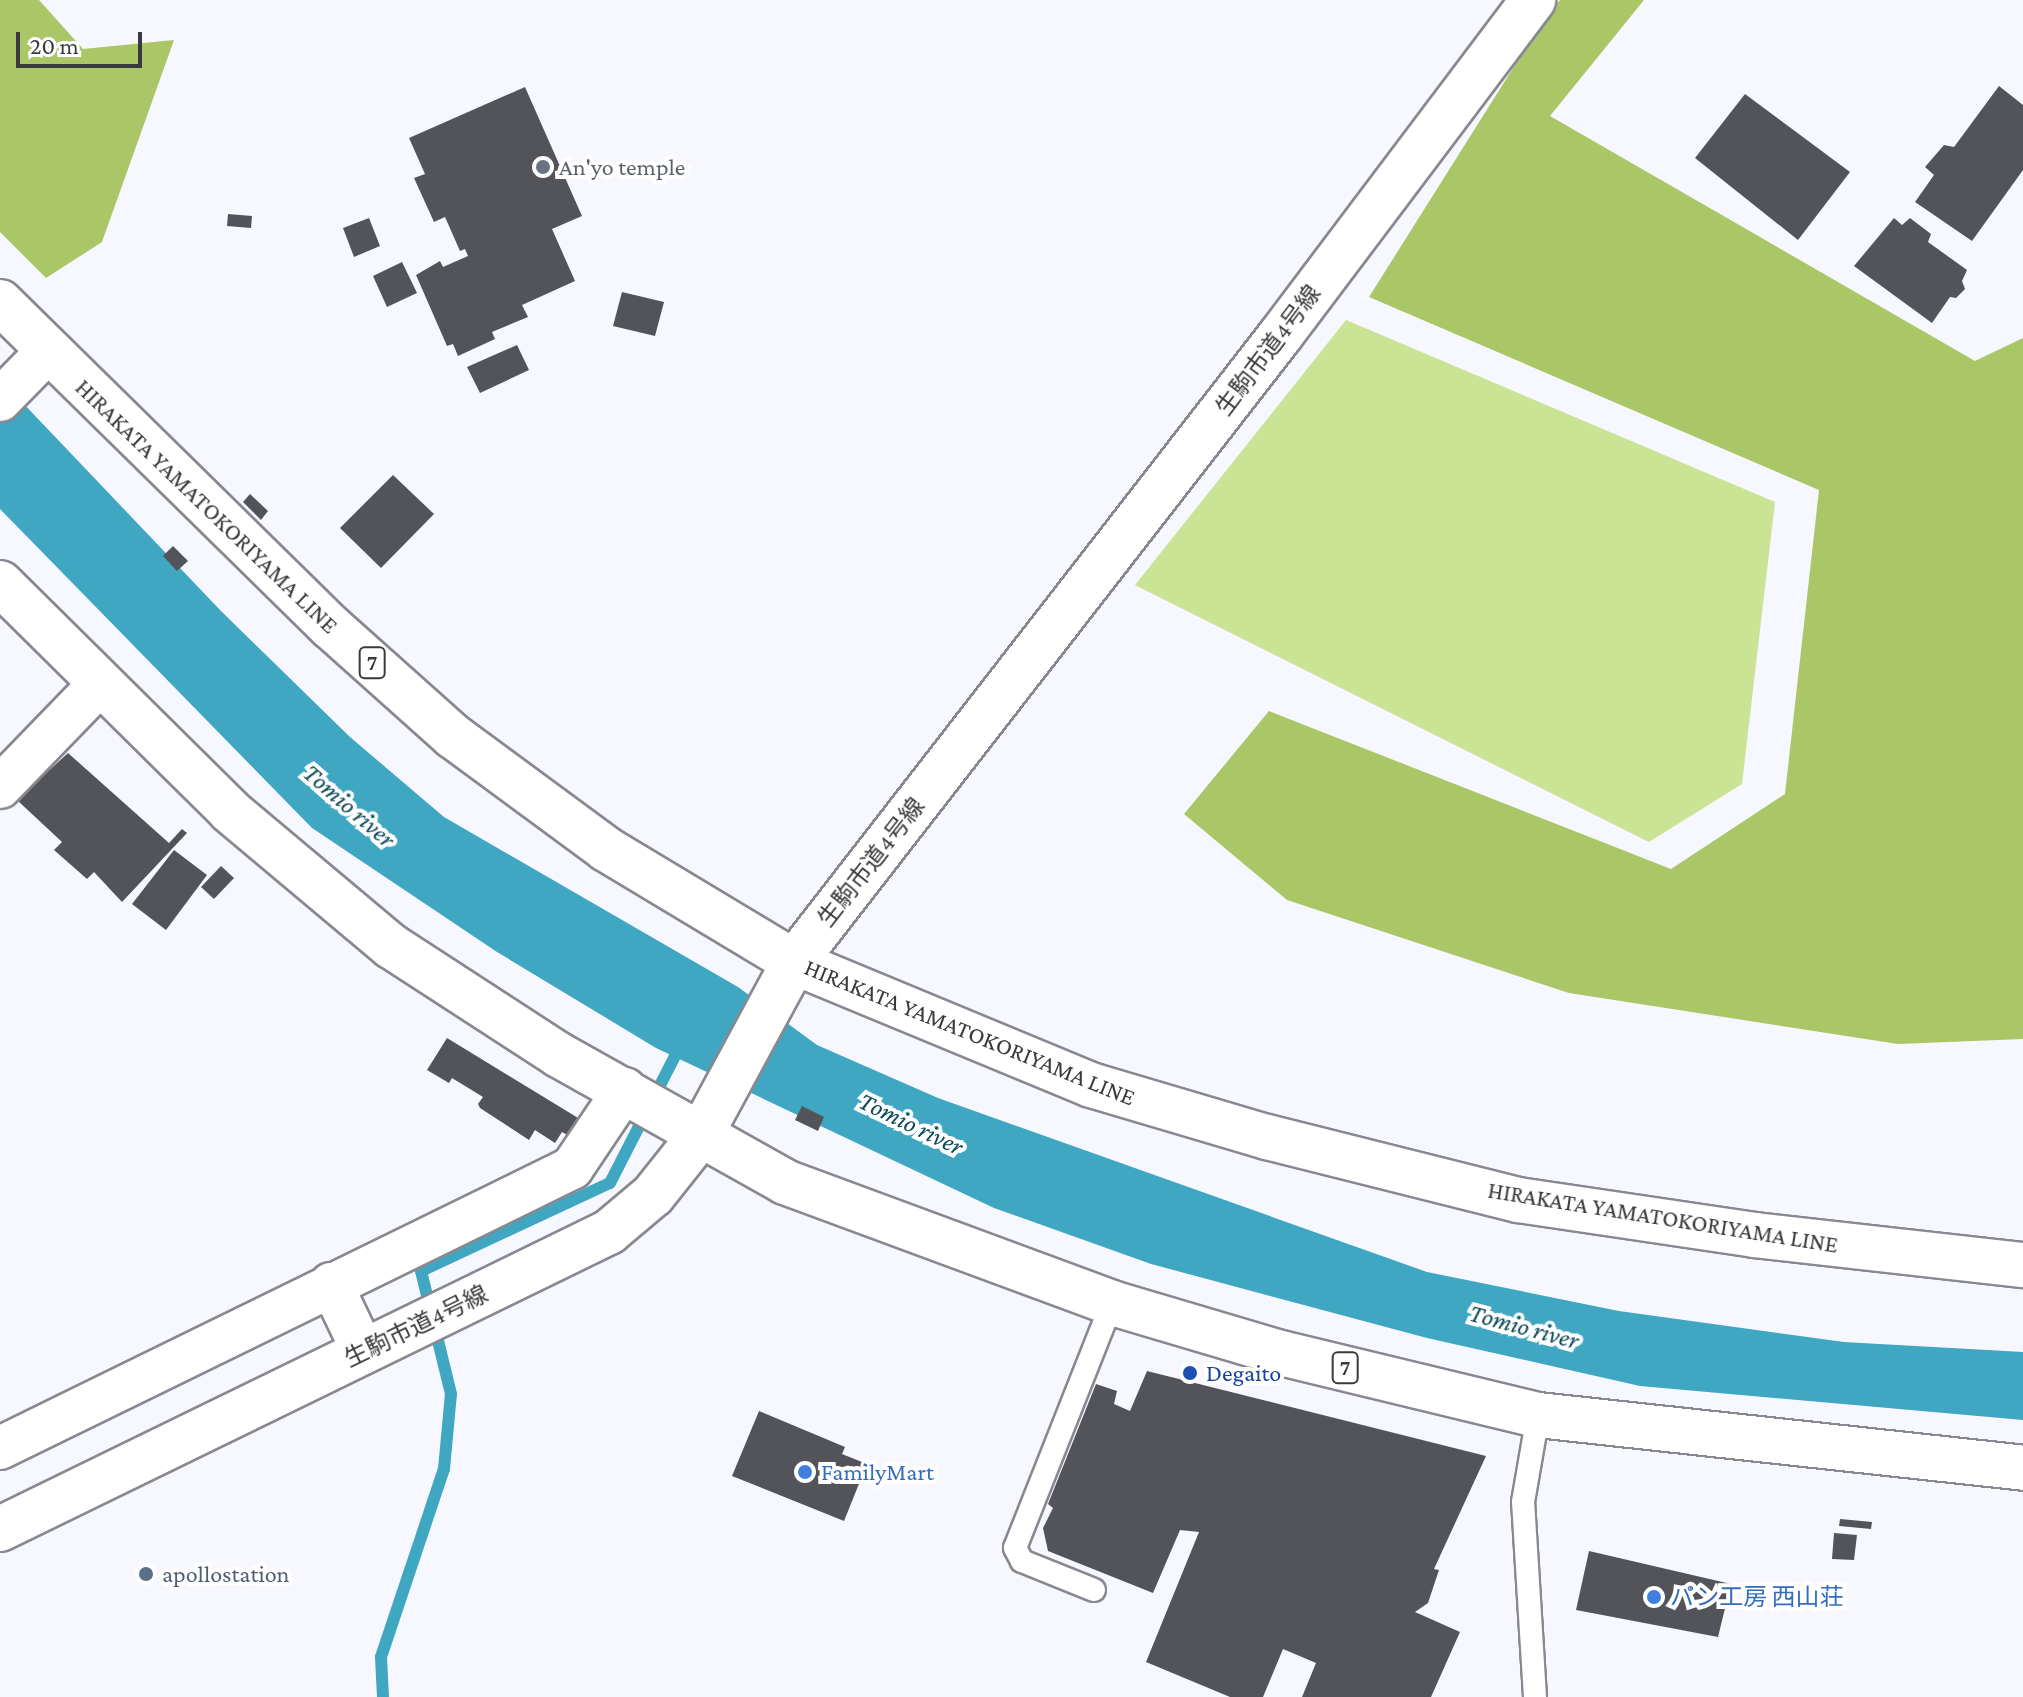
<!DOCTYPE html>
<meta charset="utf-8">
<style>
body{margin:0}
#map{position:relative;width:2023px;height:1697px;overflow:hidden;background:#f7f7ff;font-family:"Crimson Pro","Noto Sans JP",serif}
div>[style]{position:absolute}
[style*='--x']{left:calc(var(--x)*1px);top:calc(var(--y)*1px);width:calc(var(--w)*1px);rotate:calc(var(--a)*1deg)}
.green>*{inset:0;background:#cbe395}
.forest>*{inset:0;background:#aac666}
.water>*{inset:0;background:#40a7c3}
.stream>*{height:12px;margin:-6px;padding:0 6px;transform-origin:6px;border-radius:6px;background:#40a7c3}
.building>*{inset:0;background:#53545a}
.roads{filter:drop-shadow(2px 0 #888990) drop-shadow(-2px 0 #888990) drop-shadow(0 2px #888990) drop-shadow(0 -2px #888990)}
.lane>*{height:22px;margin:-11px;padding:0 11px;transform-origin:11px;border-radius:11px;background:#fff}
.street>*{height:42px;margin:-21px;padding:0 21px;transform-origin:21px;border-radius:21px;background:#fff}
.secondary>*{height:44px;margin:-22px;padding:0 22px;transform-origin:22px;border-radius:22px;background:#fff}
.primary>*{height:44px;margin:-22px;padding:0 22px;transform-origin:22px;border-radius:22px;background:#fff}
.dots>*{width:22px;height:22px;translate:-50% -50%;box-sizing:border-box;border:4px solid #fff;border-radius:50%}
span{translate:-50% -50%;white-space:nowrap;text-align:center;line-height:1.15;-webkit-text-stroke:8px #fff;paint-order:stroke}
.shield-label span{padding:2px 6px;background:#fff;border:2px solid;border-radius:6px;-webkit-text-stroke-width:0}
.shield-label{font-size:22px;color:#393a3d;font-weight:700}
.worship-label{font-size:24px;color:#5b616d}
.left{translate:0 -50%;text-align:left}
.street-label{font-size:24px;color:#393a3d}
.transit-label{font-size:24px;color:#164399}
.shop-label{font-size:24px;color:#366cbe}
.service-label{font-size:24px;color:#4e5e75}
.water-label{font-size:26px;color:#0e4a59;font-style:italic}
.scale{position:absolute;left:16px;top:32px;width:126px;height:36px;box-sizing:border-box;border:4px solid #393a3d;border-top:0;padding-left:10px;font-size:24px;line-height:28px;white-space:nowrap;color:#393a3d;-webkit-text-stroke:6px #fff;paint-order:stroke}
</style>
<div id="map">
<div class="green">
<div style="clip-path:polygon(1346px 320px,1775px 502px,1742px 784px,1649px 842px,1135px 585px)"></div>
</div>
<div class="forest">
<div style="clip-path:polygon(0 0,39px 0,83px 49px,174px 40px,102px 242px,46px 278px,0 232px)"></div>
<div style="clip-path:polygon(1560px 0,1644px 0,1550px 116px,1975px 361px,2023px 338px,2023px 1039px,1898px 1044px,1569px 993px,1287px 900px,1184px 814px,1269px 711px,1671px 869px,1785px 794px,1819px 490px,1369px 297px,1547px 14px)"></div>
</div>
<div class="water">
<div style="clip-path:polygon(0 379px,221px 611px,350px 737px,444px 817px,738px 987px,817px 1045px,938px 1098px,1427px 1272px,1619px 1311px,1844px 1342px,2023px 1352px,2023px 1420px,1640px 1386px,1427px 1338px,1151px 1264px,994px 1208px,656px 1048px,497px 952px,312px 828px,0 509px)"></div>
</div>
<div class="stream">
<div style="--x:383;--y:1697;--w:40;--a:-92.9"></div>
<div style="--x:381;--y:1657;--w:198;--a:-71.5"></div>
<div style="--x:444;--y:1469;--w:75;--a:-84.7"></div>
<div style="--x:451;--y:1394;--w:127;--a:-103.7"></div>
<div style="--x:421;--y:1271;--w:208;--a:-25"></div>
<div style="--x:610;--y:1183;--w:156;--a:-62.9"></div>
</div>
<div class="building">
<div style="clip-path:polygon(1999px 86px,2023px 105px,2023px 170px,1972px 241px,1915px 202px,1934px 175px,1925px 167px,1944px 145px,1954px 147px)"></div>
<div style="clip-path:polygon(525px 87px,582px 216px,552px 229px,575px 281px,522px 305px,528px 317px,492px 332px,495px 339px,458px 356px,453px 344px,447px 346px,416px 275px,440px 261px,443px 267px,468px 256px,465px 249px,460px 251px,445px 217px,434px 222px,414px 178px,425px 174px,409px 138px)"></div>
<div style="clip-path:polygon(1745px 94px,1850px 172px,1798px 240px,1695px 158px)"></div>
<div style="clip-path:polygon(228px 214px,252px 216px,251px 228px,227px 226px)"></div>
<div style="clip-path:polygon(369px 218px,380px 246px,354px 257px,343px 228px)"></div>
<div style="clip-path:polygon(1894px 218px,1902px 225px,1910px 218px,1931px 234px,1928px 242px,1967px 270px,1962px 281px,1965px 289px,1956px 298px,1950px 297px,1932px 323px,1854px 266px)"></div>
<div style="clip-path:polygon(402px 262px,417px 293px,387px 307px,373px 276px)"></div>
<div style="clip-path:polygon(622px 292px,664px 302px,655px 336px,613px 326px)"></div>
<div style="clip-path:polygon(517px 345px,529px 370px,480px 393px,467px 367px)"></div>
<div style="clip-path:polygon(393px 475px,434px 514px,381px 568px,340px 528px)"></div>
<div style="clip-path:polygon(250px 494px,268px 511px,261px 520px,243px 502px)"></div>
<div style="clip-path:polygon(173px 546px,188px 561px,177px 571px,163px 556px)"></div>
<div style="clip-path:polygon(68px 753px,169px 843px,182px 829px,187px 833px,122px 902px,94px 872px,87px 879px,54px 850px,62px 842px,17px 800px)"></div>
<div style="clip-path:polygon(174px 850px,207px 875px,166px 930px,132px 904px)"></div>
<div style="clip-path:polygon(221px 866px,234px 878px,214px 899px,201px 887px)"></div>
<div style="clip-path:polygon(447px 1038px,588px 1124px,573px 1138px,562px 1132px,555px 1143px,535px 1130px,529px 1140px,480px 1108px,478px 1104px,483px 1097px,452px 1078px,449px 1083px,427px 1070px)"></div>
<div style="clip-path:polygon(802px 1106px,824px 1117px,818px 1131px,795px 1120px)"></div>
<div style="clip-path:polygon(1147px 1371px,1486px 1456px,1434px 1569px,1439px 1570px,1428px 1603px,1415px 1612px,1460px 1632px,1431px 1697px,1302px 1697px,1316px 1663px,1283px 1649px,1263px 1697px,1230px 1697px,1146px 1662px,1199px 1532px,1180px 1530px,1153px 1593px,1048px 1551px,1043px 1528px,1053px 1508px,1048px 1504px,1096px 1384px,1117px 1391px,1114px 1404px,1130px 1411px)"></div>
<div style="clip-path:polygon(759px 1411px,845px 1447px,842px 1454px,867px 1464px,844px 1521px,732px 1476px)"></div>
<div style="clip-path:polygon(1840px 1519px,1872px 1522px,1871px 1529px,1839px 1526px)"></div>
<div style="clip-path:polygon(1834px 1533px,1857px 1535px,1854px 1560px,1832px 1559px)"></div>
<div style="clip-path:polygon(1589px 1551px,1731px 1584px,1718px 1637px,1576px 1610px)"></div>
</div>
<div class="roads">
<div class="lane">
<div style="--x:1094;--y:1590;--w:78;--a:-158.1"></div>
<div style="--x:1022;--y:1561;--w:15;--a:-118"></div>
<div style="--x:1015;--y:1548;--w:264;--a:-68.4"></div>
<div style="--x:1535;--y:1697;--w:195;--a:-93.5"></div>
<div style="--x:1523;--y:1502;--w:88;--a:-80.2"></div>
</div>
<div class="street">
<div style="--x:0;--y:400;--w:69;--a:-45.6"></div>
<div style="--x:0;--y:787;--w:142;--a:-45.9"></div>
<div style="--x:331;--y:1284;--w:74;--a:64.5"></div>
<div style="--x:0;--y:1448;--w:637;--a:-26.08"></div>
<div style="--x:572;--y:1168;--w:95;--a:-56.1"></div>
</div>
<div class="secondary">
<div style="--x:0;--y:1529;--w:678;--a:-26"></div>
<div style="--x:609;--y:1232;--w:57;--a:-40.1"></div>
<div style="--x:653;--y:1195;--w:75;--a:-51.5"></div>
<div style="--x:700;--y:1136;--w:198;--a:-61.6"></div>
<div style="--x:794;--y:962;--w:793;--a:-52.18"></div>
<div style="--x:1280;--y:336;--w:421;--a:-53"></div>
</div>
<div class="primary">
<div style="--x:0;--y:302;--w:464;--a:44.5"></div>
<div style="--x:331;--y:627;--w:164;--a:41.8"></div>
<div style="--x:453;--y:736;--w:190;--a:36.4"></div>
<div style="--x:606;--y:849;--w:219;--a:31"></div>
<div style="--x:794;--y:962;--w:321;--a:22.5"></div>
<div style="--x:1091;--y:1085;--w:184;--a:16.5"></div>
<div style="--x:1267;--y:1137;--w:259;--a:14.1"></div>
<div style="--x:1518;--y:1200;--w:240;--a:8.4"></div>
<div style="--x:1755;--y:1235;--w:270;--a:6.4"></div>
<div style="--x:0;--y:583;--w:324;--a:44.7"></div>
<div style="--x:230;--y:811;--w:210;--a:40"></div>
<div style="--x:391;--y:946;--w:200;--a:33"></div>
<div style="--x:559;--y:1055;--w:259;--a:29.3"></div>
<div style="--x:785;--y:1182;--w:349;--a:20.3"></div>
<div style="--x:1112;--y:1303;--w:176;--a:16.5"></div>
<div style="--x:1281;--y:1353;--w:264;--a:13.6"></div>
<div style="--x:1538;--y:1415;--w:488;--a:6.2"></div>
</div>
</div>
<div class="dots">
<div style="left:543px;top:167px;background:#6b7280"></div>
<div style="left:1190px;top:1373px;background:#1a4fb4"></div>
<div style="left:805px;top:1472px;background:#3f7fe0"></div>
<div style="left:146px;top:1574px;background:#5c6f8a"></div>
<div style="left:1654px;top:1597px;background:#3f7fe0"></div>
</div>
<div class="shield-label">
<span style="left:372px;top:663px">7</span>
<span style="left:1345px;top:1368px">7</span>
</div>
<div class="worship-label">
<span class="left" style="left:559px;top:167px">An'yo temple</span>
</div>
<div class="street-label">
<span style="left:1268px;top:350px;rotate:-53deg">生駒市道4号線</span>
<span style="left:207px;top:506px;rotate:44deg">HIRAKATA YAMATOKORIYAMA LINE</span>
<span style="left:871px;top:862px;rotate:-52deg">生駒市道4号線</span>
<span style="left:970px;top:1032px;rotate:22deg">HIRAKATA YAMATOKORIYAMA LINE</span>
<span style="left:1663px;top:1217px;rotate:9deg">HIRAKATA YAMATOKORIYAMA LINE</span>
<span style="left:416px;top:1326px;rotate:-26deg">生駒市道4号線</span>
</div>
<div class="transit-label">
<span class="left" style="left:1206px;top:1373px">Degaito</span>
</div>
<div class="shop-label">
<span class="left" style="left:821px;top:1472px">FamilyMart</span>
<span class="left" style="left:1670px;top:1597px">パン工房 西山荘</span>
</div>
<div class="service-label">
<span class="left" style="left:162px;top:1574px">apollostation</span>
</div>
<div class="water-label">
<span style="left:349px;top:806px;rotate:41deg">Tomio river</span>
<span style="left:911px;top:1124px;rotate:26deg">Tomio river</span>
<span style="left:1524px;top:1327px;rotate:15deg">Tomio river</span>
</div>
<div class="scale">20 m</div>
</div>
